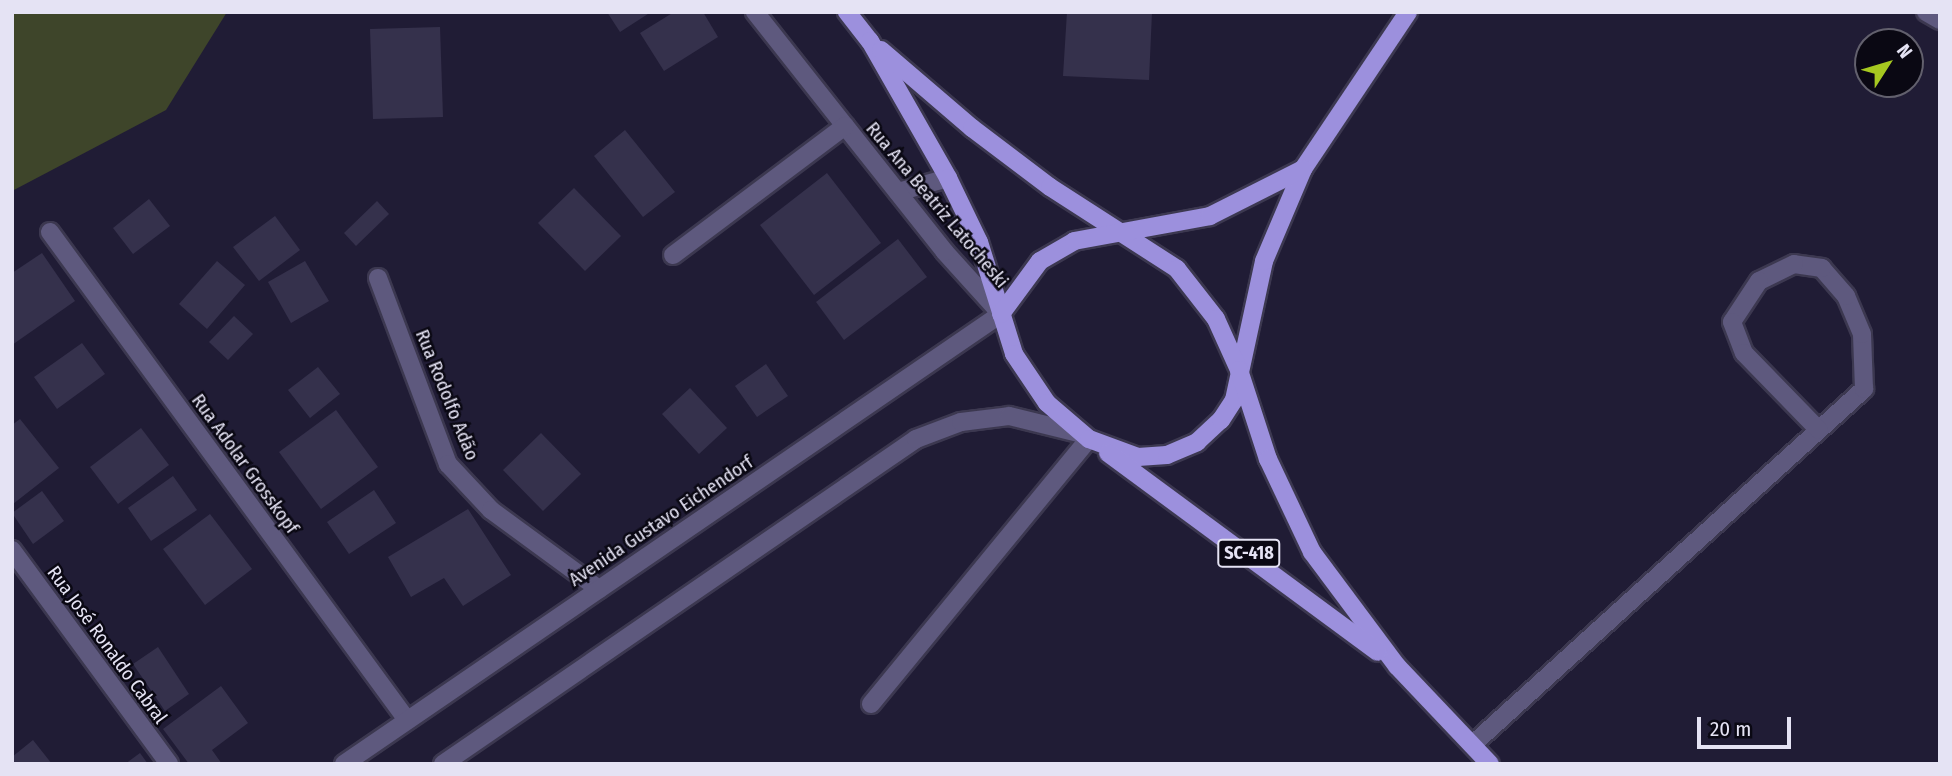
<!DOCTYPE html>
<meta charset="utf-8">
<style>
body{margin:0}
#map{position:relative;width:1952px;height:776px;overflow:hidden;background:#201c35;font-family:"Fira Sans Condensed",sans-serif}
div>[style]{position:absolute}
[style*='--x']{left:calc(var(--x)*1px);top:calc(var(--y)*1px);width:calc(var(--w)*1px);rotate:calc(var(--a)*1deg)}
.green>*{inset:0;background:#3e452a}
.building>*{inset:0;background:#35314c}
.roads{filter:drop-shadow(2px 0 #3c3850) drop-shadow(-2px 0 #3c3850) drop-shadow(0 2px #3c3850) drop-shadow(0 -2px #3c3850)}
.minor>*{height:18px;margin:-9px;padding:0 9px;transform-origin:9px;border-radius:9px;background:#5e597e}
.major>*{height:18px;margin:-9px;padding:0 9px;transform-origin:9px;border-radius:9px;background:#9c90dd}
span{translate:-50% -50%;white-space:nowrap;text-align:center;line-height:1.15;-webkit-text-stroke:5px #0a0813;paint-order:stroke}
.shield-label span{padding:2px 5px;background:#0a0813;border:2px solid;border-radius:5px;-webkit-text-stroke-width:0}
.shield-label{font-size:18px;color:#e5e3f4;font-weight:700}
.street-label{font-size:19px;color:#e5e3f4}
.frame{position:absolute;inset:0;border:14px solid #e5e3f4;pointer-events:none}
.north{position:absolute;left:1854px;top:28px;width:70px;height:70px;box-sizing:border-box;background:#0a0813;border:2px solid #62606d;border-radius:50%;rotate:53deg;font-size:19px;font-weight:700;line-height:28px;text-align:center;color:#e5e3f4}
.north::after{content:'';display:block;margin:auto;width:24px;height:32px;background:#a6c820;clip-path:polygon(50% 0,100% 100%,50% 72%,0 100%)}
.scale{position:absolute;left:1697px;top:717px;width:94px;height:32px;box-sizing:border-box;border:4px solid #e5e3f4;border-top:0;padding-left:9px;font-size:21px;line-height:24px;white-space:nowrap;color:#e5e3f4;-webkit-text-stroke:5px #0a0813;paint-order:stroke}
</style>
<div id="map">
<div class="green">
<div style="clip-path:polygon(12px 12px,227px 12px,166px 110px,12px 191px)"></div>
</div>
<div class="building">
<div style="clip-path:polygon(607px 12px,651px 12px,620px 32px)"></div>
<div style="clip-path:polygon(674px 12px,703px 12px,718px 37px,664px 71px,640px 33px)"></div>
<div style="clip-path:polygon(1067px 12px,1152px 12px,1149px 80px,1063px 76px)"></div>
<div style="clip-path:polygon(440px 27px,443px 117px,373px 119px,370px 29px)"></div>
<div style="clip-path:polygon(625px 130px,675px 192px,643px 217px,594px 156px)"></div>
<div style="clip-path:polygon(827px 173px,881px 243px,814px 295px,760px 225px)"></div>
<div style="clip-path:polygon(574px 188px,621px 236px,585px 271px,538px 223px)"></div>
<div style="clip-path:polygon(149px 199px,170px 226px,133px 254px,113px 228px)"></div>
<div style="clip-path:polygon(377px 201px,389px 214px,356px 246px,344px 233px)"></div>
<div style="clip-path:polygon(275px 216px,300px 250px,259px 281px,233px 247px)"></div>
<div style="clip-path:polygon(898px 239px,927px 277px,844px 340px,816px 302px)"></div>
<div style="clip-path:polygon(42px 253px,75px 301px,12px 345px,12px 273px)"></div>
<div style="clip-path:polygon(217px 261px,245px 285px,207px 329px,179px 304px)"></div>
<div style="clip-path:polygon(305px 261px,329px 301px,291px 323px,268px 282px)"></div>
<div style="clip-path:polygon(234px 316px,253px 334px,228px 360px,209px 342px)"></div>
<div style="clip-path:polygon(82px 343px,105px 374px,57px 409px,34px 377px)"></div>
<div style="clip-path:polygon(766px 364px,788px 396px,757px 417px,735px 386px)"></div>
<div style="clip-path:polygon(318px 367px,340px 394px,310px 418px,288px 390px)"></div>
<div style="clip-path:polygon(690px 388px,727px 428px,699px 454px,662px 414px)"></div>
<div style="clip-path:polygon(336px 410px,378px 467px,321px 509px,279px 452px)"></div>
<div style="clip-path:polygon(20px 419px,59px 468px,13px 504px,12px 425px)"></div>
<div style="clip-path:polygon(141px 428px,169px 465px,118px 504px,90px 467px)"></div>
<div style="clip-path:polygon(541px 433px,581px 474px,543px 511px,503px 470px)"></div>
<div style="clip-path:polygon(173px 476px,197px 510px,151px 541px,128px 508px)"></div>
<div style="clip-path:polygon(374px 490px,396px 523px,349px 554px,327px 522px)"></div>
<div style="clip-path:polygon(42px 491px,64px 521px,33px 544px,12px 513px)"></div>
<div style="clip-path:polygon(468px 509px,511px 575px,463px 606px,444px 578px,411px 597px,388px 557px)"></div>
<div style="clip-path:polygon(210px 514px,252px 569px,205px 605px,163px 549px)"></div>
<div style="clip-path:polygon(158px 647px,189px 694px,165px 711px,133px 664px)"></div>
<div style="clip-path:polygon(221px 686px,248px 723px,212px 750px,222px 764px,189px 764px,163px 729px)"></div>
<div style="clip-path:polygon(33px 740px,52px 764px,12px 764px,12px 757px)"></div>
<div style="clip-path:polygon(140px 753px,148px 764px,125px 764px)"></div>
</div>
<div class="roads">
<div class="minor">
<div style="--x:755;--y:12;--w:145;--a:51.7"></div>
<div style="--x:1926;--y:12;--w:16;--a:30"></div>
<div style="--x:898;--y:192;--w:52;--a:-15.6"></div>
<div style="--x:50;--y:232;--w:605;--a:53.81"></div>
<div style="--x:378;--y:278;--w:199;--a:69.4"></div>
<div style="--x:448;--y:464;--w:63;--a:46.9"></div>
<div style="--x:491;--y:510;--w:134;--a:36.2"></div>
<div style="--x:12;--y:550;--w:265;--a:53.7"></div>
<div style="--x:871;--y:704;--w:343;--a:-50.6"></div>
<div style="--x:1472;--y:745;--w:530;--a:-42.24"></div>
<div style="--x:1864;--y:389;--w:55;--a:-92.1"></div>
<div style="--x:1862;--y:334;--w:41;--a:-112.8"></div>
<div style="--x:1846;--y:296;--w:37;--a:-131"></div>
<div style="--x:1822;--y:268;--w:28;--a:-172"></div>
<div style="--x:1794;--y:264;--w:39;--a:154"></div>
<div style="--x:1759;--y:281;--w:49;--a:123.4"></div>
<div style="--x:1732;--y:322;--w:33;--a:69"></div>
<div style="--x:1744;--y:353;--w:107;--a:45.8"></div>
<div style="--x:344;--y:764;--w:796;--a:-34.41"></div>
<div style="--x:1001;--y:314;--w:84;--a:-132.1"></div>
<div style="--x:945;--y:252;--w:161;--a:-128.4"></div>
<div style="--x:845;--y:126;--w:215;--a:143.1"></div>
<div style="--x:443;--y:764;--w:574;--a:-34.49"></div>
<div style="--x:916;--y:439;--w:48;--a:-20.7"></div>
<div style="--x:961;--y:422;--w:48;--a:-7.1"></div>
<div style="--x:1009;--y:416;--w:76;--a:13.7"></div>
</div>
<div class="major">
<div style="--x:847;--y:12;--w:37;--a:52"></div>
<div style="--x:870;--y:41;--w:158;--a:60.3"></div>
<div style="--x:948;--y:178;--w:71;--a:64.2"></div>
<div style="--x:979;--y:242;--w:117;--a:72.6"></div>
<div style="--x:1014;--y:354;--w:59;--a:56"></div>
<div style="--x:1047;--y:403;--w:55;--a:40.6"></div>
<div style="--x:1089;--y:439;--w:52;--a:20.2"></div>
<div style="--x:1138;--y:457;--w:29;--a:-4"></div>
<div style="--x:1167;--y:455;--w:33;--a:-23"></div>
<div style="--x:1197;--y:442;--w:33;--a:-43"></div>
<div style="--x:1221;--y:420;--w:24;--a:-57"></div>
<div style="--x:1234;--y:400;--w:142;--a:-77.8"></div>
<div style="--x:1264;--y:261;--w:100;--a:-67"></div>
<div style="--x:1303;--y:169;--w:189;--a:-56.2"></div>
<div style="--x:881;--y:50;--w:120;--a:40.6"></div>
<div style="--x:972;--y:128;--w:98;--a:37.1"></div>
<div style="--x:1050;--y:187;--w:151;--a:32.8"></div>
<div style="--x:1177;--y:269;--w:63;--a:52"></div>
<div style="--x:1216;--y:319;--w:56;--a:65.7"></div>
<div style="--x:1239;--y:370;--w:94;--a:72"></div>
<div style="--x:1268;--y:459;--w:103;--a:64.7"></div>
<div style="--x:1312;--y:552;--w:142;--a:53.3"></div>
<div style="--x:1397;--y:666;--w:135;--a:46.5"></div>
<div style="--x:1001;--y:314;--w:66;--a:-53.7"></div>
<div style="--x:1040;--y:261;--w:39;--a:-30"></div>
<div style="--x:1074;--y:241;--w:138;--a:-10.4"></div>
<div style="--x:1210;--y:216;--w:104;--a:-26.8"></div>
<div style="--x:1108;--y:453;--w:335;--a:36.4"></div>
</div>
</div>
<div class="shield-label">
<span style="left:1249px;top:553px">SC-418</span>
</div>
<div class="street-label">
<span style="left:937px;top:205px;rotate:50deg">Rua Ana Beatriz Latocheski</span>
<span style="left:447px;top:395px;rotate:68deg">Rua Rodolfo Adão</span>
<span style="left:245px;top:464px;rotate:54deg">Rua Adolar Grosskopf</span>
<span style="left:661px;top:521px;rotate:-34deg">Avenida Gustavo Eichendorf</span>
<span style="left:107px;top:645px;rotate:54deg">Rua José Ronaldo Cabral</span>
</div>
<div class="frame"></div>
<div class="north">N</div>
<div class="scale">20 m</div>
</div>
